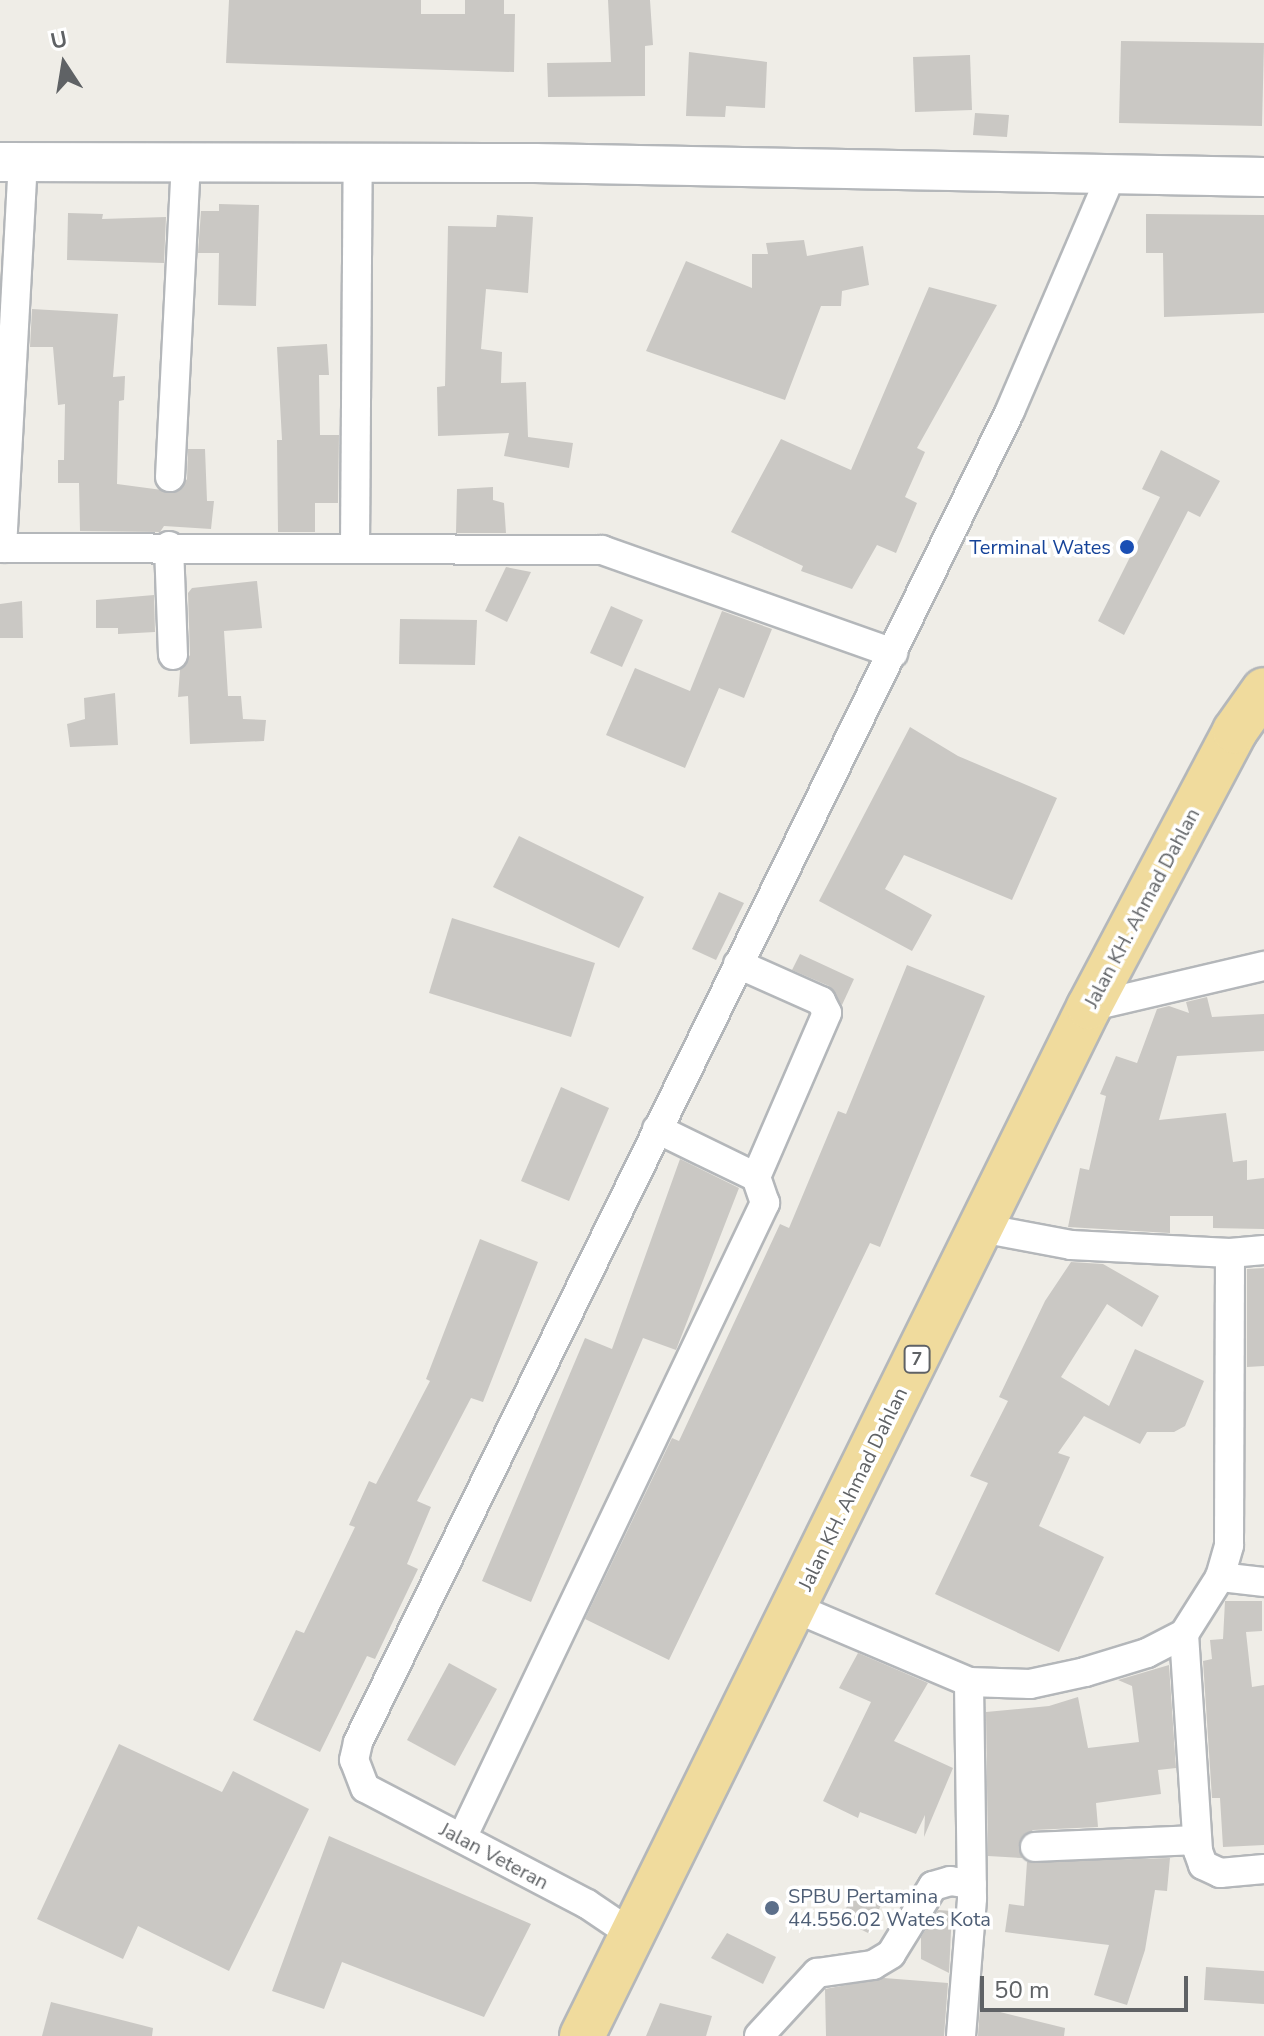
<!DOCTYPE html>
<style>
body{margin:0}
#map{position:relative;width:1264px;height:2036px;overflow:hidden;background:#efede7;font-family:"Nunito Sans",sans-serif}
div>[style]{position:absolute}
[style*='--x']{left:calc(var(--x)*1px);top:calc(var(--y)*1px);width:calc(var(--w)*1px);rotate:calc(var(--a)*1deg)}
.building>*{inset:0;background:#cac8c4}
.roads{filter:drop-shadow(2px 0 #b4b7ba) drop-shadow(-2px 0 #b4b7ba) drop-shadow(0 2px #b4b7ba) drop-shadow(0 -2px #b4b7ba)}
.street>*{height:28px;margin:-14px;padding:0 14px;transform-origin:14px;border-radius:14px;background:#fff}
.secondary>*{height:38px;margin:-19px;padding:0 19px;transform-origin:19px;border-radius:19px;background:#fff}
.highway>*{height:44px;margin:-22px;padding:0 22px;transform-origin:22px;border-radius:22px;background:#f0db9d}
.dots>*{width:22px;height:22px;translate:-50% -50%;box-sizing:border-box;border:4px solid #fff;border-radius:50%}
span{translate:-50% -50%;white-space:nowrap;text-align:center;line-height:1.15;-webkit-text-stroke:7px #fff;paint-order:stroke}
.shield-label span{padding:2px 6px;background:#fff;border:2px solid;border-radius:6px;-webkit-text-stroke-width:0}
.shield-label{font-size:18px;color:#5f6265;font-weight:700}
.transit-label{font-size:20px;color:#164399}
.right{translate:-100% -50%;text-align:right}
.street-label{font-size:20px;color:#5f6265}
.service-label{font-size:20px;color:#4e5e75}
.left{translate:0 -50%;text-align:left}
.north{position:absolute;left:24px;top:24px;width:80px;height:80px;-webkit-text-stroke:6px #fff;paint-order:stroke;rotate:348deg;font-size:22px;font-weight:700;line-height:32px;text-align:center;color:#5f6265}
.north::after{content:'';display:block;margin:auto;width:28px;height:36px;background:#5f6265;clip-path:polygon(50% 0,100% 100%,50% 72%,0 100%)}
.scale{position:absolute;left:980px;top:1976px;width:208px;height:36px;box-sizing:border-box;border:4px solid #5f6265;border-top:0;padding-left:10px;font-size:24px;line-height:28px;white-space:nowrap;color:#5f6265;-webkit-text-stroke:6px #fff;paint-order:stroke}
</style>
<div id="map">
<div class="building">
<div style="clip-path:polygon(229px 0,421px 0,421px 14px,465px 14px,465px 0,504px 0,504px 14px,515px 14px,514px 72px,226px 63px)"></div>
<div style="clip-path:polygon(608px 0,650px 0,653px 45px,645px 46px,645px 96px,548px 97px,547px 63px,611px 62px)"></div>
<div style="clip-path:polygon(1121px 41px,1264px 43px,1262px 126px,1119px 123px)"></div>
<div style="clip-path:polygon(689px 52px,767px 62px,765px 108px,726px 106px,725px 117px,686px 116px)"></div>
<div style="clip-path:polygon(970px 55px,972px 110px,915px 112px,913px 57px)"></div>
<div style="clip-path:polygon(975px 113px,1009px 115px,1007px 137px,973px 135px)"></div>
<div style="clip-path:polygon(219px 204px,259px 205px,256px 306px,218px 305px,219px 253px,198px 253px,201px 211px,219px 211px)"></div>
<div style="clip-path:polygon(68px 213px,103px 214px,102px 219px,166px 217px,164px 263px,67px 260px)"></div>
<div style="clip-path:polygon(1146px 214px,1264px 215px,1264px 313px,1164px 317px,1163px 253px,1146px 253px)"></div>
<div style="clip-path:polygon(497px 215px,533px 217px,528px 293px,486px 289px,481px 349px,502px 352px,501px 383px,526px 382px,528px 437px,573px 443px,569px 468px,504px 456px,509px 433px,438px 436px,437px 387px,445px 386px,448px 226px,496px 227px)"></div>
<div style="clip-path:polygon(804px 240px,807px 256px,863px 246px,869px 285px,842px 291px,841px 306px,821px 306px,785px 400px,646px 351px,686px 261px,752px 288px,752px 254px,768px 254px,766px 243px)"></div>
<div style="clip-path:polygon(929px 287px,997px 305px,917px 448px,925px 452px,905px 497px,917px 503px,896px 553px,877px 545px,852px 589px,801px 571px,803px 566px,731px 532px,781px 439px,851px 470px)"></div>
<div style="clip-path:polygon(32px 309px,118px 314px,113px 377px,125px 376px,124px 400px,119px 401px,117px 484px,177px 492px,187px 479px,188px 449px,205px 449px,207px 501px,214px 501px,211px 529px,164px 526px,160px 532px,80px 531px,79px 483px,58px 483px,58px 460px,64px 460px,65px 404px,58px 405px,53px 347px,30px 347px)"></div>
<div style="clip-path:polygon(327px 344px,329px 375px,319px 375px,320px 435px,339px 435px,338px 503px,315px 503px,315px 532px,278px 532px,277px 440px,282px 440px,277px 347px)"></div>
<div style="clip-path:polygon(1161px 450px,1220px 481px,1200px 517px,1188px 511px,1124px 635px,1098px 621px,1160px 497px,1142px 489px)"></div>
<div style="clip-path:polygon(493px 487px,493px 500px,504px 503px,506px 533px,456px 533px,457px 489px)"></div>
<div style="clip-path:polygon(506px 567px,531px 572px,507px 622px,485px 611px)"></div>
<div style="clip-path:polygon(257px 581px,262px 628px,224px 631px,228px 696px,241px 696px,243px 719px,266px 720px,264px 741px,190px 744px,188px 696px,178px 697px,180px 670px,190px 655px,188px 593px,192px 588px)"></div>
<div style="clip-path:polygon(154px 595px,155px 632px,118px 634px,118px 628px,96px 628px,96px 600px)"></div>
<div style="clip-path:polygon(22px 601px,23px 638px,0 638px,0 604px)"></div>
<div style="clip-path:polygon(611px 606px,643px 620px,622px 667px,590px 653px)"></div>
<div style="clip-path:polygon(722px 611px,772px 629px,744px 698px,719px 688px,685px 768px,606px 735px,635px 668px,690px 691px)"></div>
<div style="clip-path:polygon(400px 619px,477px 620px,475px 665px,399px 664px)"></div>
<div style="clip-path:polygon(115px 693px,118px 745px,70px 747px,67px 724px,85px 719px,84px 698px)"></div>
<div style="clip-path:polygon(910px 727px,958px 756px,1057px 798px,1012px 900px,904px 855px,885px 889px,932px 915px,912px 951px,819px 901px)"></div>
<div style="clip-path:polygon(519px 836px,644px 897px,619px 948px,493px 887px)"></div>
<div style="clip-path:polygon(719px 892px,744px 903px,716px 960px,692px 949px)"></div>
<div style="clip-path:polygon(452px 918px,595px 963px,571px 1037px,429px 993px)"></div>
<div style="clip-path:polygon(800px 954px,854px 979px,842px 1005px,829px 986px,792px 970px)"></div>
<div style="clip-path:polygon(907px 965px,985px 996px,880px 1247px,870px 1243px,669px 1660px,585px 1619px,672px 1438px,679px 1441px,780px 1224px,789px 1228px,838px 1111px,846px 1114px)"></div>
<div style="clip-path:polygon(1207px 997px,1212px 1017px,1264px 1014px,1264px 1051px,1177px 1056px,1159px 1120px,1226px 1113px,1233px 1162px,1247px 1160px,1247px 1180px,1264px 1178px,1264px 1229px,1213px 1228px,1213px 1216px,1170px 1216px,1170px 1233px,1068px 1227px,1080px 1168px,1089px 1170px,1106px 1096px,1100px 1094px,1116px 1056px,1137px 1063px,1157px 1009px,1169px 1006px,1189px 1013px,1186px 1002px)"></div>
<div style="clip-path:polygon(561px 1087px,609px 1108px,569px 1201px,521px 1181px)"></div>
<div style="clip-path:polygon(680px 1159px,739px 1188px,676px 1350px,643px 1338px,531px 1602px,482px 1581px,585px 1338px,612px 1349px)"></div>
<div style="clip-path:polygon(480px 1239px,538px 1262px,483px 1402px,471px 1398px,417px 1501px,431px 1507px,407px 1564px,418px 1569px,375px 1659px,367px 1656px,320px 1752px,253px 1720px,296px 1630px,304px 1633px,355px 1527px,349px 1525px,369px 1481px,376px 1484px,430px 1381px,426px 1379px)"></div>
<div style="clip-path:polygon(1071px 1262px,1103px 1264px,1159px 1296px,1142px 1327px,1107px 1304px,1061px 1377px,1109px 1406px,1135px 1349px,1204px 1381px,1185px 1426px,1174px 1432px,1147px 1432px,1140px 1444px,1084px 1416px,1058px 1453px,1070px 1457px,1039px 1526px,1104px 1557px,1059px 1652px,935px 1594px,988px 1483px,970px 1476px,1008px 1401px,999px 1397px,1045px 1301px)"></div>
<div style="clip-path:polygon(1264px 1268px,1264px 1366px,1247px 1367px,1247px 1269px)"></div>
<div style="clip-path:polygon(1225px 1601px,1262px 1601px,1262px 1631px,1246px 1632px,1252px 1687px,1264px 1685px,1264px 1845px,1223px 1847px,1220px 1798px,1212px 1798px,1203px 1661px,1212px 1659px,1210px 1640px,1223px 1639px)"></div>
<div style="clip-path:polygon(858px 1653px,928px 1683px,894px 1741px,953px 1768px,924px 1837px,925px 1815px,916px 1834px,860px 1812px,858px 1818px,823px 1801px,871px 1702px,839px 1688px)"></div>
<div style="clip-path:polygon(449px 1663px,497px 1689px,455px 1766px,407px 1740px)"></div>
<div style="clip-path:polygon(1169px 1665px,1176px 1768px,1158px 1770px,1161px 1794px,1096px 1803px,1098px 1827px,1033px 1830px,1020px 1840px,1022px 1858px,988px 1856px,986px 1712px,1049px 1706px,1078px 1697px,1088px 1748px,1139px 1742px,1132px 1686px,1118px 1680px)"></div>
<div style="clip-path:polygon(119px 1744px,222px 1792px,233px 1771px,309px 1809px,229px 1971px,138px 1926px,123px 1959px,37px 1919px)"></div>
<div style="clip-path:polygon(329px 1836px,531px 1924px,484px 2017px,342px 1962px,324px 2009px,272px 1991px)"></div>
<div style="clip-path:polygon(1170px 1858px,1167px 1891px,1155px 1890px,1145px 1950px,1127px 2005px,1094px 1995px,1109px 1945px,1005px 1932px,1009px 1904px,1024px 1906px,1027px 1862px)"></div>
<div style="clip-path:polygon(855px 1892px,881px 1905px,868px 1933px,840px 1919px)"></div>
<div style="clip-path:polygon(938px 1910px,952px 1911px,949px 1973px,921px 1959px,921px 1937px)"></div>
<div style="clip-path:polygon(727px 1933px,776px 1957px,763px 1984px,711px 1958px)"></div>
<div style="clip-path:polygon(1206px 1967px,1264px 1971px,1264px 2004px,1204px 2000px)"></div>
<div style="clip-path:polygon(884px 1978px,948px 1983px,944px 2036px,826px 2036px,825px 1989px)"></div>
<div style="clip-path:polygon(51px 2002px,153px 2028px,152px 2036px,42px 2036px)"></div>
<div style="clip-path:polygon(660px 2003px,712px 2016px,706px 2036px,646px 2036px)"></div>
<div style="clip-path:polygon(980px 2007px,1065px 2028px,1064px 2036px,978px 2036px)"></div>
</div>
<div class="roads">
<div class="street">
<div style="--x:170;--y:477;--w:315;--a:-87.1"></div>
<div style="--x:169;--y:546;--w:109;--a:87.9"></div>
<div style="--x:355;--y:547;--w:384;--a:-89.6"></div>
<div style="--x:0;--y:548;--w:602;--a:0.19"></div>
<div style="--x:602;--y:550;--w:309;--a:19.5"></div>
<div style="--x:2;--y:548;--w:387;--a:-86.9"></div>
<div style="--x:738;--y:964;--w:91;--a:24"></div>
<div style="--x:821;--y:1001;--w:13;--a:63"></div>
<div style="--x:827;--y:1013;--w:179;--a:113.4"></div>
<div style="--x:1089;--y:1007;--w:180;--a:-13.2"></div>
<div style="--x:981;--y:1228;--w:92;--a:10.7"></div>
<div style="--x:1071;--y:1245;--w:159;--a:2.9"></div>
<div style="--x:1230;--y:1253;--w:34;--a:-5"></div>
<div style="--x:1220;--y:1577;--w:44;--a:6.5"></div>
<div style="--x:795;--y:1608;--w:189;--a:23"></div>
<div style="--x:969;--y:1682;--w:61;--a:1.9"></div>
<div style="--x:1030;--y:1684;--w:56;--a:-12.3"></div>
<div style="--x:1085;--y:1672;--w:65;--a:-17"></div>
<div style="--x:1147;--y:1653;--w:42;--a:-27.2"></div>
<div style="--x:1184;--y:1634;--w:67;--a:-57.7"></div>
<div style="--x:1220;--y:1577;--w:33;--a:-74"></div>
<div style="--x:1229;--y:1545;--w:292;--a:-89.8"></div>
<div style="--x:1184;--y:1634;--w:217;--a:86.3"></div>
<div style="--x:1198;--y:1851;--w:15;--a:70"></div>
<div style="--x:1203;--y:1865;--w:19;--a:25"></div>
<div style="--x:1220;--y:1873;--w:44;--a:-5.2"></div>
<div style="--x:462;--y:1838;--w:704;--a:-64.49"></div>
<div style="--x:765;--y:1203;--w:28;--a:-109"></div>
<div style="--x:756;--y:1177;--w:110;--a:-154.1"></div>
<div style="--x:1035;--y:1847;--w:160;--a:-2.5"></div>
<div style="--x:633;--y:1935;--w:55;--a:-146"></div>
<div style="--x:587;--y:1904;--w:250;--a:-152.4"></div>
<div style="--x:365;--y:1788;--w:30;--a:-111"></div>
<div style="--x:354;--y:1760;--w:18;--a:-77"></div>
<div style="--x:358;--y:1742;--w:1482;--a:-63.9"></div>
<div style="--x:1010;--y:411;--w:257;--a:-66.8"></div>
<div style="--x:759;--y:2036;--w:86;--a:-47.4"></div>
<div style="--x:817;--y:1973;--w:57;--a:-8.1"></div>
<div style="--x:873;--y:1965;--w:21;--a:-31"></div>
<div style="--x:891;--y:1954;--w:80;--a:-58.3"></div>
<div style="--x:933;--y:1886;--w:18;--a:-16"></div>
<div style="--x:950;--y:1881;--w:22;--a:8"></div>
<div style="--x:961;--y:2036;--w:138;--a:-85.4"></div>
<div style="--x:972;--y:1898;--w:216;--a:-90.8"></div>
</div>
<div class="secondary">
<div style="--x:0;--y:162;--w:535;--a:0.11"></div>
<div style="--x:535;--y:163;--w:729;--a:1.1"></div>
</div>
<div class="highway">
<div style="--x:582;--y:2036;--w:1147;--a:-63.77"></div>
<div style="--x:1089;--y:1007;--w:312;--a:-62.1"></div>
<div style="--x:1235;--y:731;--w:50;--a:-54.7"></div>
</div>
</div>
<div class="dots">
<div style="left:1127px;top:547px;background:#1a4fb4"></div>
<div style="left:772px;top:1908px;background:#5c6f8a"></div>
</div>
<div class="shield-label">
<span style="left:917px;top:1359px">7</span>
</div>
<div class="transit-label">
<span class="right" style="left:1111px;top:547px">Terminal Wates</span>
</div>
<div class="street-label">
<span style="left:1142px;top:908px;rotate:-62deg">Jalan KH. Ahmad Dahlan</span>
<span style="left:853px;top:1489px;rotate:-64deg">Jalan KH. Ahmad Dahlan</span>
<span style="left:494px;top:1856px;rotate:28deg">Jalan Veteran</span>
</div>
<div class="service-label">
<span class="left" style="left:788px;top:1908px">SPBU Pertamina<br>44.556.02 Wates Kota</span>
</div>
<div class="north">U</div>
<div class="scale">50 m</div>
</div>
